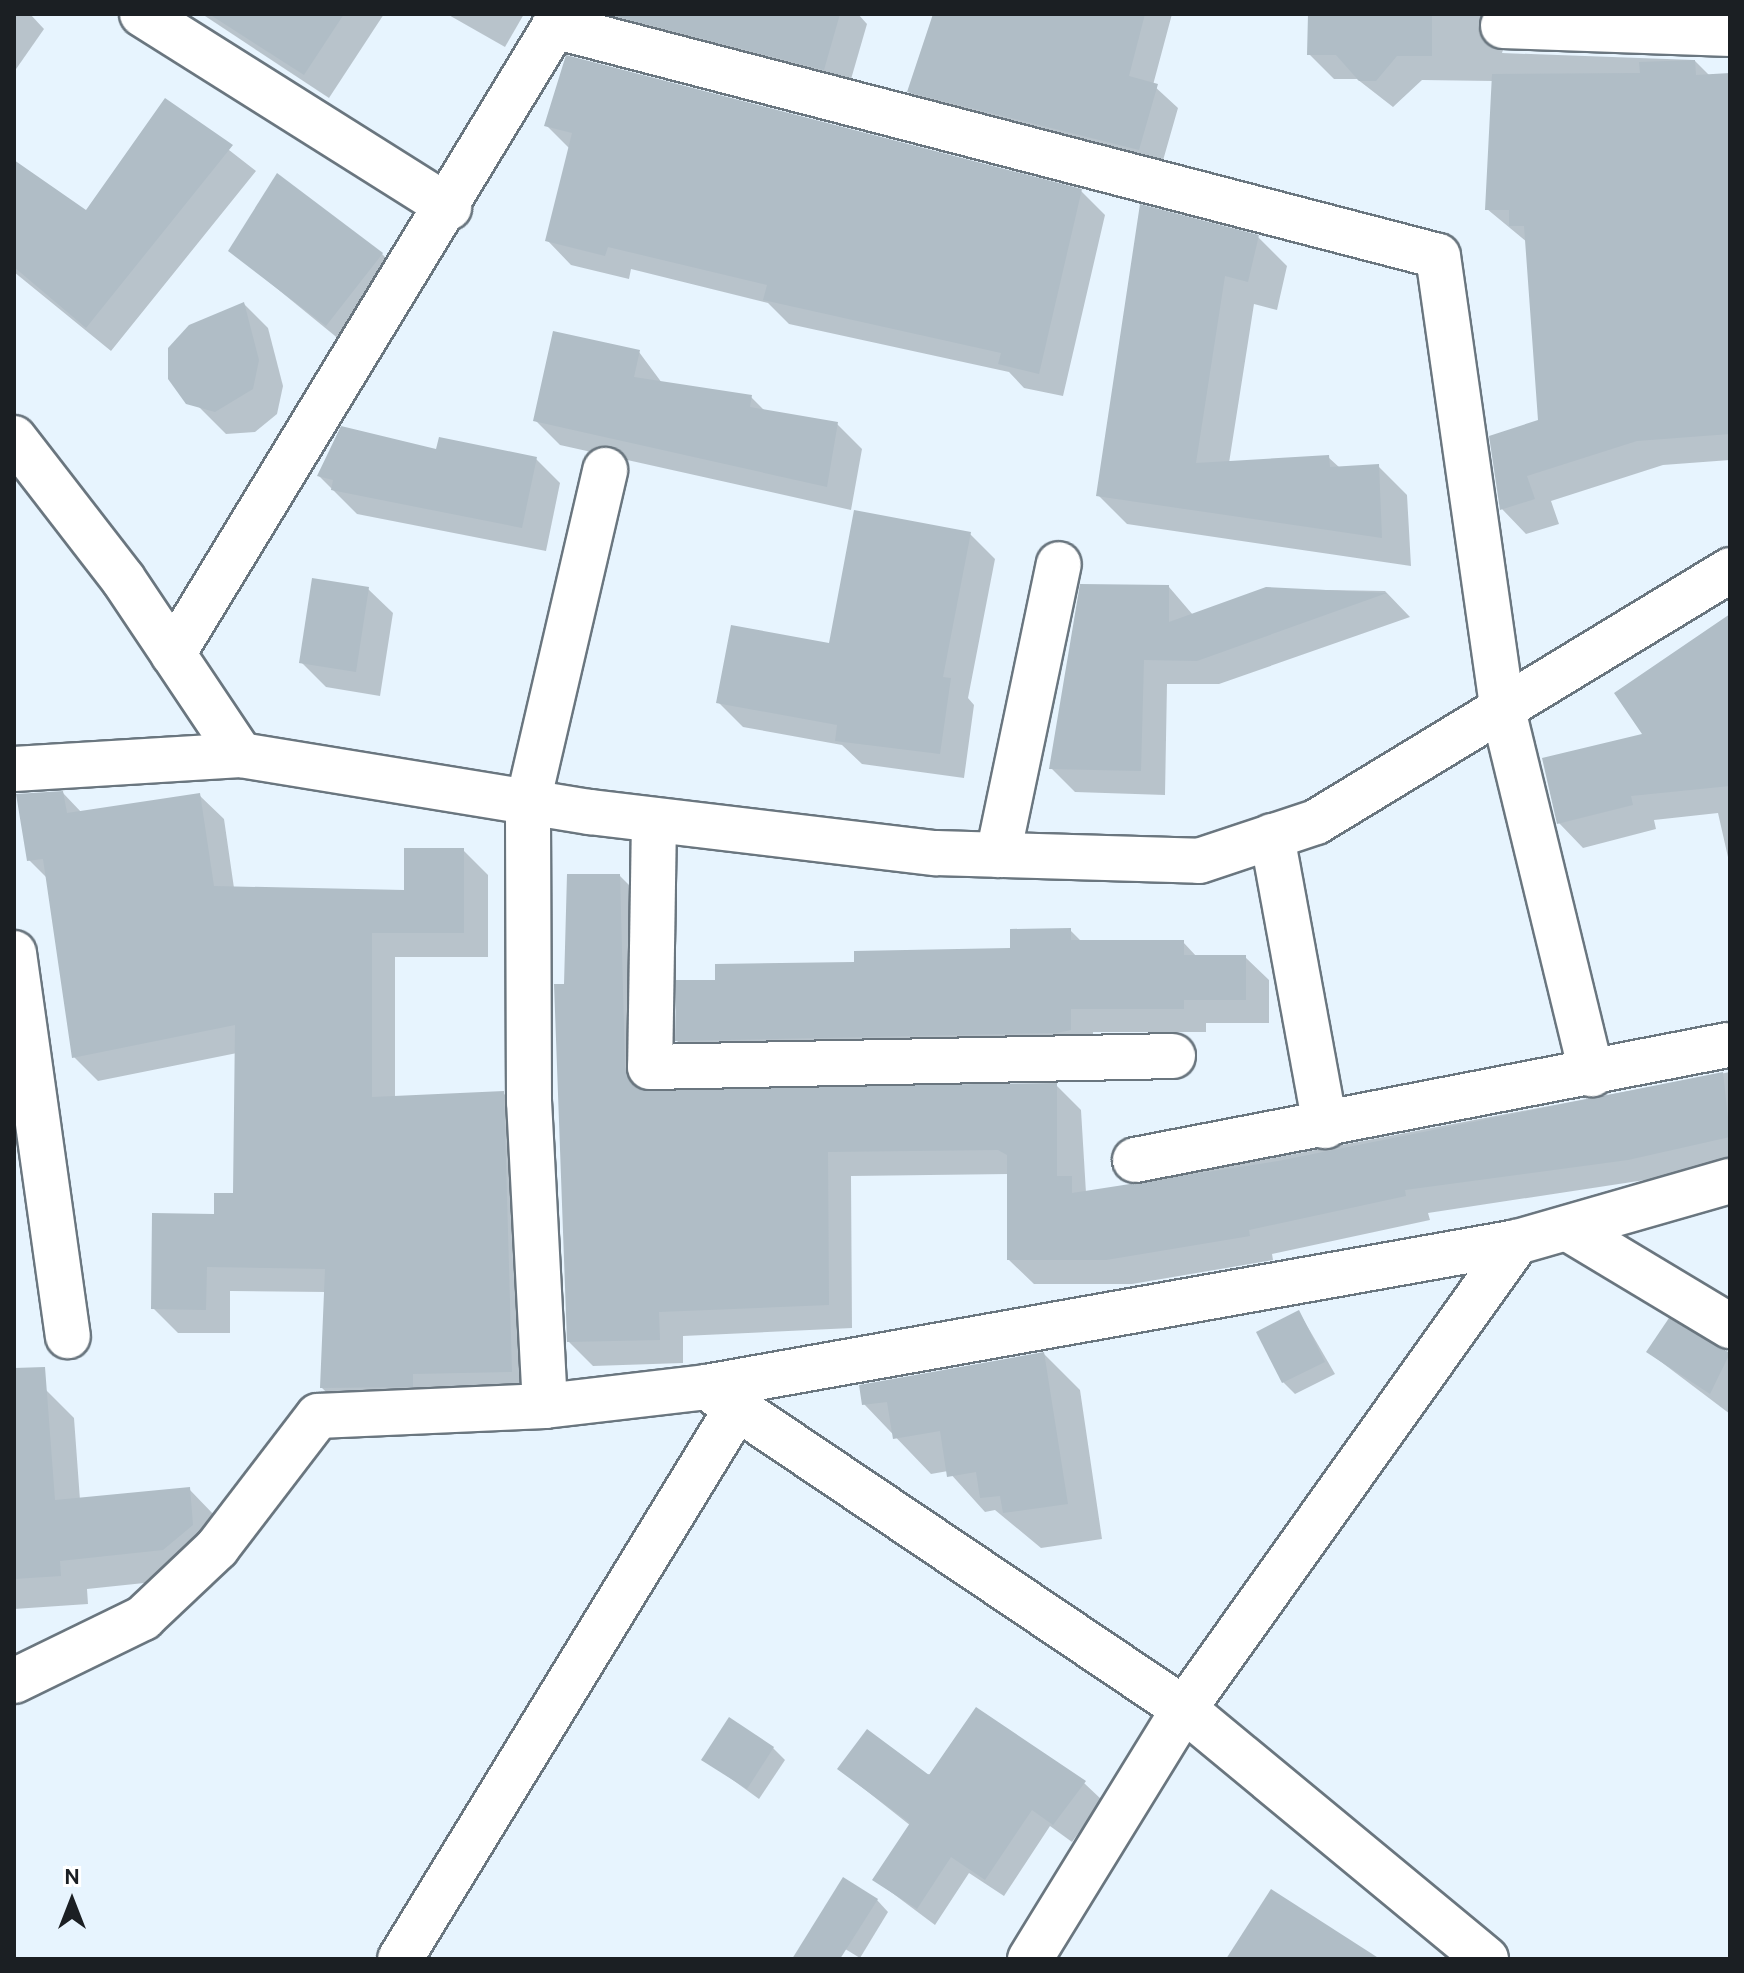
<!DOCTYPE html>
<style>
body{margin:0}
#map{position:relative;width:1744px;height:1973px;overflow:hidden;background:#e7f4fe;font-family:Cabin,sans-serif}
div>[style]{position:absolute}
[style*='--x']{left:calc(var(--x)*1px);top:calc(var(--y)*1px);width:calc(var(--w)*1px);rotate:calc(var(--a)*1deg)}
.shadow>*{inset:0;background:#0003}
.building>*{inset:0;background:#b0bdc6}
.roads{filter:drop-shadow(2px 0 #6a767f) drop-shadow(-2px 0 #6a767f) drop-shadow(0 2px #6a767f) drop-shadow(0 -2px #6a767f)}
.minor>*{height:44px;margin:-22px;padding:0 22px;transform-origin:22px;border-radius:22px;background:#fff}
span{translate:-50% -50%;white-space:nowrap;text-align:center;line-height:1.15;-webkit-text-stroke:7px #fff;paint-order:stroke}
.frame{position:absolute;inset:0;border:16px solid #1b1f23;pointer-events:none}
.north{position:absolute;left:32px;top:1861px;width:80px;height:80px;-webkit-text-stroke:6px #fff;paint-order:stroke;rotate:0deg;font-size:22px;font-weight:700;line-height:32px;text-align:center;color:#1b1f23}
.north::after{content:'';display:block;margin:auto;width:28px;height:36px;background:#1b1f23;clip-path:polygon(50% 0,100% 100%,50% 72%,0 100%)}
</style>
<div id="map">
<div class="shadow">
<div style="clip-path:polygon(14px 14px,30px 14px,44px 29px,14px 72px)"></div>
<div style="clip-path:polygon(202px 14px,384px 14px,329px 98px)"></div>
<div style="clip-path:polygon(447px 14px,524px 14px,505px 47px)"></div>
<div style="clip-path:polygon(604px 14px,858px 14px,867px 24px,847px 93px,625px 35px)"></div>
<div style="clip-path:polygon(935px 14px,1172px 14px,1153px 85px,1178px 108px,1160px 171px,931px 113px,909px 91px)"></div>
<div style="clip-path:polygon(1320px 14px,1730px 14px,1507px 37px,1502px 53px,1694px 60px,1710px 76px,1730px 75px,1730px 460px,1663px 465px,1551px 501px,1559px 524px,1526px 534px,1502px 509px,1541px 421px,1527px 242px,1487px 209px,1493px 81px,1422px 80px,1393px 107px,1357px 79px,1334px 79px,1309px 54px)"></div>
<div style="clip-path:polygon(166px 101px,256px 171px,111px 351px,14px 272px,14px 175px,86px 213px)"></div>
<div style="clip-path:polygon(547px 126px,1081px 191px,1105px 215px,1063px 396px,1024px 388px,1009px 372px,789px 324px,768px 303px,631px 269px,629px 279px,571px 265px,548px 241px,570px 149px)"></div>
<div style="clip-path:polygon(1142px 207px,1258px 237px,1287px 266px,1277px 310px,1254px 304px,1229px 463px,1328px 457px,1340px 468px,1378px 466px,1407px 495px,1411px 566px,1127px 524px,1098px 495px)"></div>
<div style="clip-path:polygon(231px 251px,382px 254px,406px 278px,351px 349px)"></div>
<div style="clip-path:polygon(244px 304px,268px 328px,283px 386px,277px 414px,255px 432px,226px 434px,170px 378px)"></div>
<div style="clip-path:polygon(639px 352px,662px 383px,751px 397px,766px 412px,837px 424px,862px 449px,851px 510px,560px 445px,536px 421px)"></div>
<div style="clip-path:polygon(438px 451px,536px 459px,560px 483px,546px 551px,357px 514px,319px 476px)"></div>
<div style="clip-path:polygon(970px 534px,995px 559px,968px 698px,974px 705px,964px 778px,862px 764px,842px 745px,743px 727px,718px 702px,830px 646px)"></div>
<div style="clip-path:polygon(1169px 587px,1193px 615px,1267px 589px,1385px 591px,1410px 617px,1219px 684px,1167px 684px,1165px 795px,1075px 792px,1051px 768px)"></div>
<div style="clip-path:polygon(368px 589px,393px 613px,380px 696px,326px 687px,301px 662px)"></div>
<div style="clip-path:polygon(1730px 617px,1730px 866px,1718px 813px,1654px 820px,1656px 829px,1583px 848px,1559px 823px,1646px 735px)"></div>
<div style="clip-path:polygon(63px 793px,82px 813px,199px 795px,224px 819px,234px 888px,406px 892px,463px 850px,488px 875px,488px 957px,395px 957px,395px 1098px,503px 1093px,528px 1117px,536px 1396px,347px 1412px,322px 1388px,326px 1292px,230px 1291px,230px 1333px,178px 1333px,153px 1308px,235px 1195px,237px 1053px,98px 1081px,74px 1057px,48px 879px,29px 860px)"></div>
<div style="clip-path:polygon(620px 876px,644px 900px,648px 1090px,1056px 1085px,1081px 1110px,1086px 1193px,1730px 1072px,1730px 1167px,1428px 1213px,1430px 1220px,1272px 1254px,1273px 1260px,1132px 1284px,1034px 1284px,1009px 1260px,1009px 1174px,851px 1176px,852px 1328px,683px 1336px,683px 1363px,593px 1366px,569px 1342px,566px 986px)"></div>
<div style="clip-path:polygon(1070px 930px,1082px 942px,1183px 942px,1197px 957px,1245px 957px,1269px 980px,1269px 1023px,1206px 1023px,1206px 1032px,1093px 1032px,1093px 1053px,701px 1064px,677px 1041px,717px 982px,1012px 950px)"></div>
<div style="clip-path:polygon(1299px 1312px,1335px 1374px,1295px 1394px,1283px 1382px)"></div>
<div style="clip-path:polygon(1669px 1321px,1730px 1356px,1730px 1414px,1648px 1352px)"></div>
<div style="clip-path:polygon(1044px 1354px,1080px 1390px,1102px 1539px,1041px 1548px,995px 1510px,985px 1512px,948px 1471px,931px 1474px,864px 1404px)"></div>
<div style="clip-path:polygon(46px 1390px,74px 1418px,80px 1500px,189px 1489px,217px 1518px,192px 1578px,87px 1589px,88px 1604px,14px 1609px,14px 1392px)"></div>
<div style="clip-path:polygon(773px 1748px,785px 1760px,759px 1799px,704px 1759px)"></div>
<div style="clip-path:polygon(839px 1769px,1084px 1783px,1102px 1800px,1072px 1842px,1050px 1826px,1004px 1896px,969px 1873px,935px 1925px,875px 1880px,911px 1826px)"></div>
<div style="clip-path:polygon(877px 1900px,888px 1912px,860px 1958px,827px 1938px)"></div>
</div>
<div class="building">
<div style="clip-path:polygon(209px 14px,344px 14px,304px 75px)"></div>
<div style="clip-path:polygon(607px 14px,840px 14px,824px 70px)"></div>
<div style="clip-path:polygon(933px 14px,1145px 14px,1129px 76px,1158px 84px,1139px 150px,907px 92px)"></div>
<div style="clip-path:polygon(1308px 14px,1432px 16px,1432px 56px,1397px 56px,1376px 81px,1359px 81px,1336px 55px,1307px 55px)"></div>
<div style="clip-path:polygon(566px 55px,1082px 189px,1039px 374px,998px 364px,1001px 353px,763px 300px,767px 285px,608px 247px,605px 256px,545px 241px,572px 133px,544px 126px)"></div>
<div style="clip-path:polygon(1695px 60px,1696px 75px,1730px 73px,1730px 434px,1637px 441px,1527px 476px,1535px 499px,1500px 510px,1489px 436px,1538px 420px,1524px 226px,1509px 226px,1509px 210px,1485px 210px,1492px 74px,1640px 73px,1639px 62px)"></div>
<div style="clip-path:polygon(165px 98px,233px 145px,86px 328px,14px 267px,14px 160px,86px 210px)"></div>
<div style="clip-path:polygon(277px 173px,383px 253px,326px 326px,228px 251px)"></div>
<div style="clip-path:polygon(1140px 204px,1259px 235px,1248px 282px,1225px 276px,1196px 463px,1329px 455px,1330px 467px,1379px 464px,1382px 538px,1096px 496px)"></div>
<div style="clip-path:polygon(244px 302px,259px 360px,253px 389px,215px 412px,186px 404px,168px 379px,168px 348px,189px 325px)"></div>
<div style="clip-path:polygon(553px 331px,640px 350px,634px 377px,752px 395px,750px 407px,838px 422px,827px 487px,533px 421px)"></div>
<div style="clip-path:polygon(341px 426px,436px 449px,439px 437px,537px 457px,522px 528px,331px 490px,333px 480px,317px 476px)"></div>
<div style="clip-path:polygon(854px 510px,971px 532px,943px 677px,951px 678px,940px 754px,835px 741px,837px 725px,716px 703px,731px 625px,829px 643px)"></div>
<div style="clip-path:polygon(312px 578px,369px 587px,356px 672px,299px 663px)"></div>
<div style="clip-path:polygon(1080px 584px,1169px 585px,1169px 622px,1266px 587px,1387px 593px,1197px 661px,1144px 660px,1141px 771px,1049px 769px)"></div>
<div style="clip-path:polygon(1730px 614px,1730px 786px,1631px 796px,1633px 805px,1557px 824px,1542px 758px,1642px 734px,1614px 693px)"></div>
<div style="clip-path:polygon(63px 791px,67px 813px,200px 793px,214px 886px,404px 890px,404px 848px,464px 848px,464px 933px,372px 933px,372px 1097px,504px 1091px,512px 1372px,413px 1374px,413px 1387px,320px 1388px,325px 1269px,207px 1267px,206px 1310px,151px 1309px,152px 1213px,214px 1214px,214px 1193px,233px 1193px,235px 1025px,72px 1058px,43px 859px,27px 861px,16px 794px)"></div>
<div style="clip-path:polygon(567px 874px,620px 874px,625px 1067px,637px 1088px,1057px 1083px,1057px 1176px,1072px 1176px,1072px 1193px,1278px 1161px,1723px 1072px,1730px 1137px,1628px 1160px,1405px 1190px,1406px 1196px,1249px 1230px,1250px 1236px,1106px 1260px,1007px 1260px,1007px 1155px,998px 1150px,828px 1152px,829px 1305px,659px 1312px,660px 1340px,567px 1342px,554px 984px,564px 984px)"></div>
<div style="clip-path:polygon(1071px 928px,1071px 940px,1184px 940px,1184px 955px,1246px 955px,1246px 1000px,1184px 1000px,1184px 1009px,1071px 1009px,1071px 1030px,1057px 1033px,675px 1041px,676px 980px,715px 980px,715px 964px,854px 962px,854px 951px,1010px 948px,1010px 929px)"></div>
<div style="clip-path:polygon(1299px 1310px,1325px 1362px,1282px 1383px,1256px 1332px)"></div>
<div style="clip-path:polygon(1669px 1318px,1730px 1353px,1710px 1394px,1646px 1352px)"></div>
<div style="clip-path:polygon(1044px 1352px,1068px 1504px,1003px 1513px,1000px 1496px,980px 1498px,976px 1472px,947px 1477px,940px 1431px,893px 1439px,887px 1402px,862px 1405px,859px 1385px)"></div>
<div style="clip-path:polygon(45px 1367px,55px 1500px,190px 1487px,193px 1525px,163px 1550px,60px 1561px,61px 1576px,14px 1579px,14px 1368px)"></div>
<div style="clip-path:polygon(976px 1707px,1086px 1781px,1053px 1825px,1032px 1810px,985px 1880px,951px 1857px,917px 1909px,872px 1880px,910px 1823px,837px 1769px,867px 1729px,929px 1775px)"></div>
<div style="clip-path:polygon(729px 1717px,774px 1747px,747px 1789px,701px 1760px)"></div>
<div style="clip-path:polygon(843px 1877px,878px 1899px,840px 1959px,792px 1959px)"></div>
<div style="clip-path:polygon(1271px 1889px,1380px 1959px,1226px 1959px)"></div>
</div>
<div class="roads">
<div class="minor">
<div style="--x:142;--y:14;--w:363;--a:32.2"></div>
<div style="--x:554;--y:26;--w:913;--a:14.58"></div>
<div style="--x:1438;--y:256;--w:459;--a:81.9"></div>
<div style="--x:1503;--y:710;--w:375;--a:76.3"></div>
<div style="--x:1503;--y:26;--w:227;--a:2"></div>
<div style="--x:14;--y:438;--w:178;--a:52.3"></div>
<div style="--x:123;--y:579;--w:212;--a:56.2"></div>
<div style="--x:173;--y:654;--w:749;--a:-58.71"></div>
<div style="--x:14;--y:769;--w:227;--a:-3.5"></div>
<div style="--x:241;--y:755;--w:354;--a:9.3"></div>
<div style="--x:590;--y:812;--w:348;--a:6.8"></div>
<div style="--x:936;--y:853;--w:263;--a:1.7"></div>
<div style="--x:1199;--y:861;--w:123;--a:-18.4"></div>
<div style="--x:1316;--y:822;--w:485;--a:-31.3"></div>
<div style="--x:654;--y:820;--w:247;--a:90.9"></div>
<div style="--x:650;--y:1067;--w:523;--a:-1.2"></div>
<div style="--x:1272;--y:836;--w:295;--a:79.6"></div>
<div style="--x:998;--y:855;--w:297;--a:-78.2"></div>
<div style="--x:14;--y:953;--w:387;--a:82"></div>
<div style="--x:1135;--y:1160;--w:604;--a:-10.98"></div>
<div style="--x:1570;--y:1230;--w:187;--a:31"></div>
<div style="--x:706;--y:1387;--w:576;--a:33.97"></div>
<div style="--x:1184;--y:1709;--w:392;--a:39.6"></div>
<div style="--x:545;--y:1406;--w:304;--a:-93"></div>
<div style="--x:529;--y:1102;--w:300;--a:-90.2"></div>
<div style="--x:528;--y:802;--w:341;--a:-76.9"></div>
<div style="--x:14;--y:1681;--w:144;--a:-26"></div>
<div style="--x:143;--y:1618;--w:102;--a:-43.4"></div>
<div style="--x:217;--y:1548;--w:166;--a:-52.6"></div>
<div style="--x:318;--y:1416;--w:227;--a:-2.5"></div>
<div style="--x:545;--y:1406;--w:162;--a:-6.7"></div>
<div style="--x:706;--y:1387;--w:824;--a:-10.14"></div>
<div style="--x:1517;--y:1242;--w:222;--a:-16"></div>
<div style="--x:400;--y:1959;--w:646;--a:-58.55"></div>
<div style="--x:1030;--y:1959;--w:294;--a:-58.4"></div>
<div style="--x:1184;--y:1709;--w:574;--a:-54.51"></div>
</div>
</div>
<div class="frame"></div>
<div class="north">N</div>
</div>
